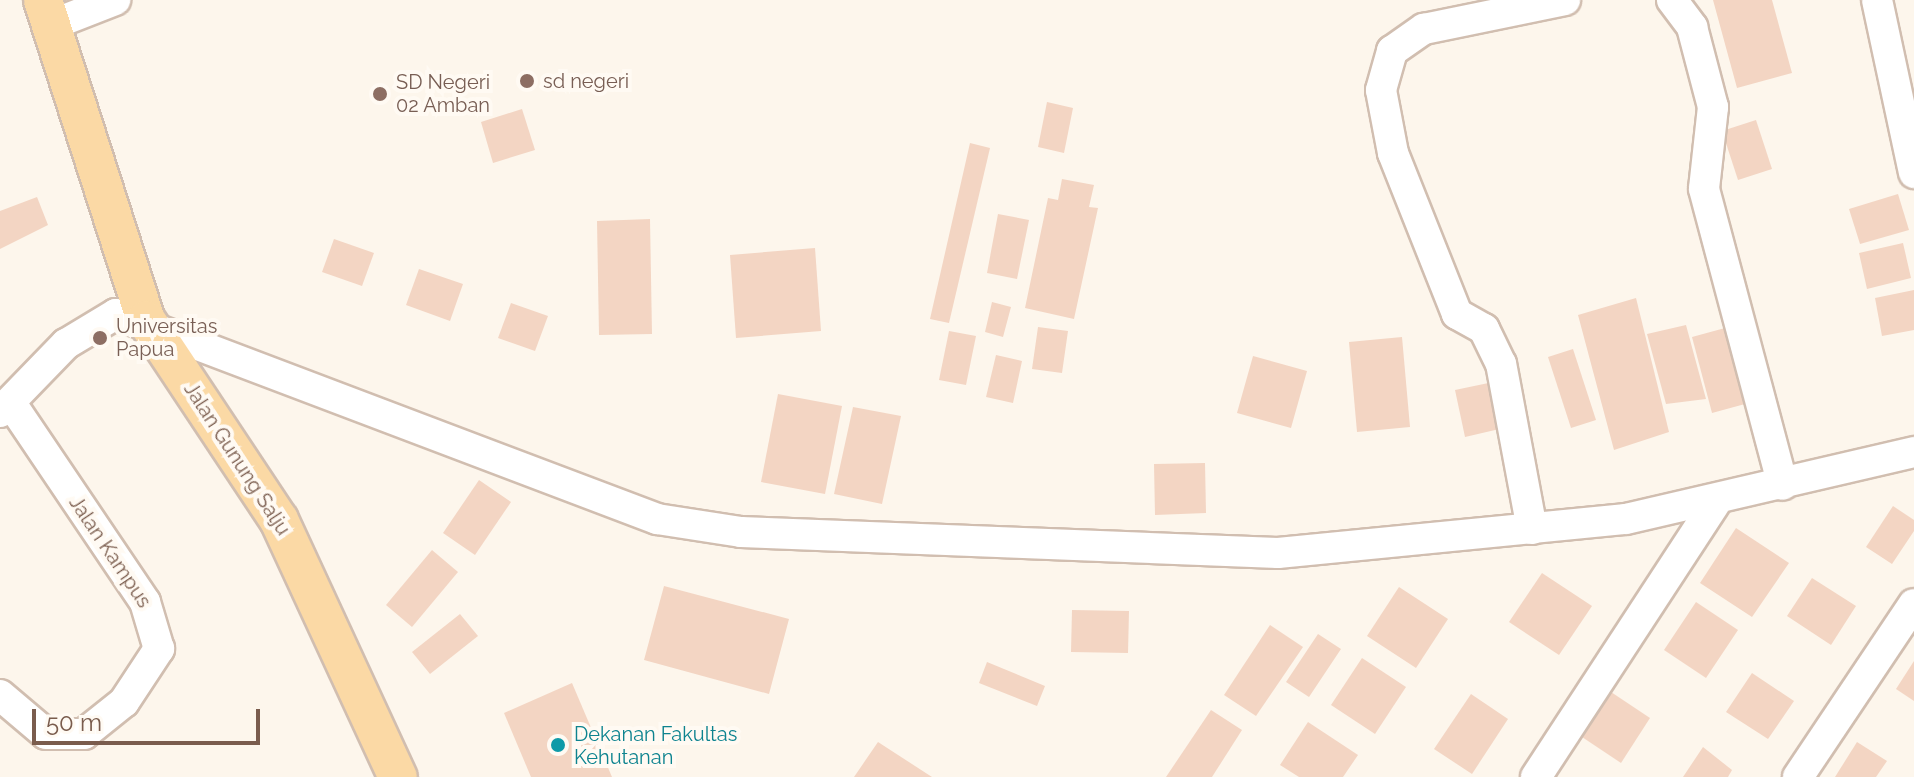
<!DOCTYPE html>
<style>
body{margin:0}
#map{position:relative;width:1914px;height:777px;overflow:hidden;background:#fdf6ec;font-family:Raleway,sans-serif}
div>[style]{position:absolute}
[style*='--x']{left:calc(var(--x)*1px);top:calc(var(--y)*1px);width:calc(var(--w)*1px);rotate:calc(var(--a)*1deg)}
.building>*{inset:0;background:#f3d5c3}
.roads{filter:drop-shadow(2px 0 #d1beb0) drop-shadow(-2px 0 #d1beb0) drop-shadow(0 2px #d1beb0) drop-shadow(0 -2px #d1beb0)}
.minor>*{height:30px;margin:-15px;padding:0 15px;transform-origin:15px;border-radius:15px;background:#fff}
.major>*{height:38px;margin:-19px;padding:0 19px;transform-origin:19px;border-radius:19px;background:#fbd9a5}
.dots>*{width:22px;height:22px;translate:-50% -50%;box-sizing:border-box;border:4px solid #fffaf3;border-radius:50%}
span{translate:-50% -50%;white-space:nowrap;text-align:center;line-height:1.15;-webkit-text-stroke:8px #fffaf3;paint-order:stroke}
.education-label{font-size:20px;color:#785e54}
.left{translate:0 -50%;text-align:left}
.street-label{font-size:20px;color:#7a5c4d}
.culture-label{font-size:20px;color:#0d838f}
.scale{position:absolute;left:32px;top:709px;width:228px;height:36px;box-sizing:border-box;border:4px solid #7a5c4d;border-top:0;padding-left:10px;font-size:24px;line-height:28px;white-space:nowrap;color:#7a5c4d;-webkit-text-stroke:6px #fffaf3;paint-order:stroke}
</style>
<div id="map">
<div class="building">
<div style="clip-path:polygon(1713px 0,1772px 0,1792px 73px,1737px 88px)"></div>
<div style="clip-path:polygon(1047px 102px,1073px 108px,1064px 153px,1038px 147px)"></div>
<div style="clip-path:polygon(522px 109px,535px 150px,493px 163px,481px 122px)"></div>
<div style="clip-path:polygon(1756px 120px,1772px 169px,1738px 180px,1722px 131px)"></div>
<div style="clip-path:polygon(970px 143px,990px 148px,949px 323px,930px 319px)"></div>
<div style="clip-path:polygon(1062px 179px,1094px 185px,1089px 207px,1098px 208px,1074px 319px,1025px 308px,1048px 198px,1058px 200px)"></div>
<div style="clip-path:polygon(1898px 194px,1909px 230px,1860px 244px,1849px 209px)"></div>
<div style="clip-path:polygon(37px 197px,48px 225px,0 249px,0 211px)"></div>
<div style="clip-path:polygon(998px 214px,1029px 220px,1017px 279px,987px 273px)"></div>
<div style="clip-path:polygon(650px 219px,652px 334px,599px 335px,597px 221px)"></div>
<div style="clip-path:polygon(334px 239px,374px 253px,362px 286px,322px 272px)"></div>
<div style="clip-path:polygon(1903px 243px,1911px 278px,1867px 289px,1859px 253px)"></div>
<div style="clip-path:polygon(815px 248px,821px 331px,736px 338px,730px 255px)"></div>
<div style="clip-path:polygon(419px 269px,463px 284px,450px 321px,406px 305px)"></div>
<div style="clip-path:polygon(1914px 290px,1914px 330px,1882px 336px,1875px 298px)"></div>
<div style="clip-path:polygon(1636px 298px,1669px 432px,1614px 450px,1578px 315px)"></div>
<div style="clip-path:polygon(992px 302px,1011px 307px,1003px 337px,985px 332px)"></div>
<div style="clip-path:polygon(511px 303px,548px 316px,535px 351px,498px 338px)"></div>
<div style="clip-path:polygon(1686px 325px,1706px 399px,1666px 404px,1647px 334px)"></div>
<div style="clip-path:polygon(1736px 325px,1756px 401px,1712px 413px,1692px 337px)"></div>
<div style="clip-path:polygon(1038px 327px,1068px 331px,1062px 373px,1032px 369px)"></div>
<div style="clip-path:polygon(949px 331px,976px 336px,966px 385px,939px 380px)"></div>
<div style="clip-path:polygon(1402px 337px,1410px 427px,1357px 432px,1349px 342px)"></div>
<div style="clip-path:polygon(1573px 349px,1596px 420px,1571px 428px,1548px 357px)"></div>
<div style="clip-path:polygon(996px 355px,1022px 361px,1013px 403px,986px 397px)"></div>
<div style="clip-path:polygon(1253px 356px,1307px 371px,1291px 428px,1237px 413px)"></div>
<div style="clip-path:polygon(1498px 381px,1508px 427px,1465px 437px,1455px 390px)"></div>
<div style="clip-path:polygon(778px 394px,842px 406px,825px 494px,761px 482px)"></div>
<div style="clip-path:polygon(853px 407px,901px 416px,882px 504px,834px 494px)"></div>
<div style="clip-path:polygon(1205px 463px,1206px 513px,1155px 515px,1154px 464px)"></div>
<div style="clip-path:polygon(479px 480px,511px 502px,475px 555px,443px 533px)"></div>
<div style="clip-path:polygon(1893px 506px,1914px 520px,1914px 531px,1892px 564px,1866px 547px)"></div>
<div style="clip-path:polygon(1736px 528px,1789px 563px,1752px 617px,1700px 583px)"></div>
<div style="clip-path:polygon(432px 550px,458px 572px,412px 627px,386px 605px)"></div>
<div style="clip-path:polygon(1542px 573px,1592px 606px,1559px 655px,1509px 622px)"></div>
<div style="clip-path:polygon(1812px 578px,1856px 606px,1831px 645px,1787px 616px)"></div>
<div style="clip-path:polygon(664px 586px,789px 619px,769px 694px,644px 660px)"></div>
<div style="clip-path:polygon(1399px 587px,1448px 619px,1416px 668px,1367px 636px)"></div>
<div style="clip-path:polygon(1696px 602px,1738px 630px,1706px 678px,1664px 650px)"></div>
<div style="clip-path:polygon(1072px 610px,1129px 611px,1128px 653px,1071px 652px)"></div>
<div style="clip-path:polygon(460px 614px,478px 636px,430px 674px,412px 652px)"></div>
<div style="clip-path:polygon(1270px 625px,1303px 647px,1256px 716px,1224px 695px)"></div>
<div style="clip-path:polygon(1318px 634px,1341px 649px,1309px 697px,1286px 682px)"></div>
<div style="clip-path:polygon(1362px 658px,1406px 687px,1375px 734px,1331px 705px)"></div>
<div style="clip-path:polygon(1914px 661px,1914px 701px,1896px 689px)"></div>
<div style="clip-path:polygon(987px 662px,1045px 686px,1037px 706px,979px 683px)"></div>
<div style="clip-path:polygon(1752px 673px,1794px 701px,1768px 739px,1726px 712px)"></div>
<div style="clip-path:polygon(572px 683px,612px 777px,531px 777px,504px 713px)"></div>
<div style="clip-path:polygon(1608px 690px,1650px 718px,1621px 763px,1579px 735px)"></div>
<div style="clip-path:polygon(1471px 694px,1508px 719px,1472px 774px,1434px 749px)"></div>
<div style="clip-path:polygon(1211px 710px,1242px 730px,1212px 777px,1166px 777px)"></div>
<div style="clip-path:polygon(1308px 722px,1358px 755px,1343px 777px,1299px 777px,1280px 765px)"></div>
<div style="clip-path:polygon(878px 742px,932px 777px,854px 777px)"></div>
<div style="clip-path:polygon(1857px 742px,1887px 761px,1876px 777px,1835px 777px)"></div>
<div style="clip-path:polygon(1703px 747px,1732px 770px,1728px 777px,1683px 777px)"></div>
</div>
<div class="roads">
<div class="minor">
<div style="--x:1672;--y:0;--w:34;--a:53"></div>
<div style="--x:1692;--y:27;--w:83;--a:75.3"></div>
<div style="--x:1713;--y:107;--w:82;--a:96.3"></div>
<div style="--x:1704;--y:189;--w:306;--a:75.1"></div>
<div style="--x:1877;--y:0;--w:177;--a:77.9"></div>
<div style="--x:51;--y:25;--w:69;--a:-21.3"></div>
<div style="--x:0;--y:412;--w:95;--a:-45.9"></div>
<div style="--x:66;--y:344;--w:58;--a:-31"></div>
<div style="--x:116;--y:314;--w:579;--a:20.75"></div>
<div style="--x:657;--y:519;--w:85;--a:8.8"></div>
<div style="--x:741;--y:532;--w:537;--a:2.24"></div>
<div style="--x:1278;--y:553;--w:350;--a:-5.6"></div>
<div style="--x:1626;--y:519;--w:296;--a:-13.1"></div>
<div style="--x:1532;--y:529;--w:168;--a:-100.6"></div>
<div style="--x:1501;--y:364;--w:39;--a:-116"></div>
<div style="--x:1484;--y:329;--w:31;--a:-151"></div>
<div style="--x:1457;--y:314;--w:173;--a:-111.7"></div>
<div style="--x:1393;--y:153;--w:64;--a:-100.8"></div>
<div style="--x:1381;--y:90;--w:41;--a:-74.2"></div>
<div style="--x:1392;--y:51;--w:39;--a:-35"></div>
<div style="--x:1424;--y:29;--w:144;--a:-11.6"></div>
<div style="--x:0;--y:695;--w:60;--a:40.3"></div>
<div style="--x:46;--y:734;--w:38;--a:0"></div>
<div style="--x:84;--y:734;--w:51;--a:-38.7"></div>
<div style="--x:124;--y:702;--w:64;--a:-56.6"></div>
<div style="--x:159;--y:649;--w:49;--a:-106.6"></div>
<div style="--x:145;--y:602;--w:241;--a:-124"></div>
<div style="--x:1536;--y:777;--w:327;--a:-56.8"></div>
<div style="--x:1798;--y:777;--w:208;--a:-56.2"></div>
</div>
<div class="major">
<div style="--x:43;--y:0;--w:336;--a:72.2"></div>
<div style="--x:146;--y:320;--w:240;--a:56.4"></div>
<div style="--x:279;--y:520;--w:283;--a:65.2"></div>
</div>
</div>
<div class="dots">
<div style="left:527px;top:81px;background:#8d6e63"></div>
<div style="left:380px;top:94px;background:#8d6e63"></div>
<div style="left:100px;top:338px;background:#8d6e63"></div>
<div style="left:558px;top:745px;background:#0f9aa8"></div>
</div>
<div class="education-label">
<span class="left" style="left:543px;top:81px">sd negeri</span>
<span class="left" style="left:396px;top:94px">SD Negeri<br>02 Amban</span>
<span class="left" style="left:116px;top:338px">Universitas<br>Papua</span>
</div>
<div class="street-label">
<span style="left:237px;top:459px;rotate:57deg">Jalan Gunung Salju</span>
<span style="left:110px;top:552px;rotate:56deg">Jalan Kampus</span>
</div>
<div class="culture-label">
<span class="left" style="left:574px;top:746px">Dekanan Fakultas<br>Kehutanan</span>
</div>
<div class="scale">50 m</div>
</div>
